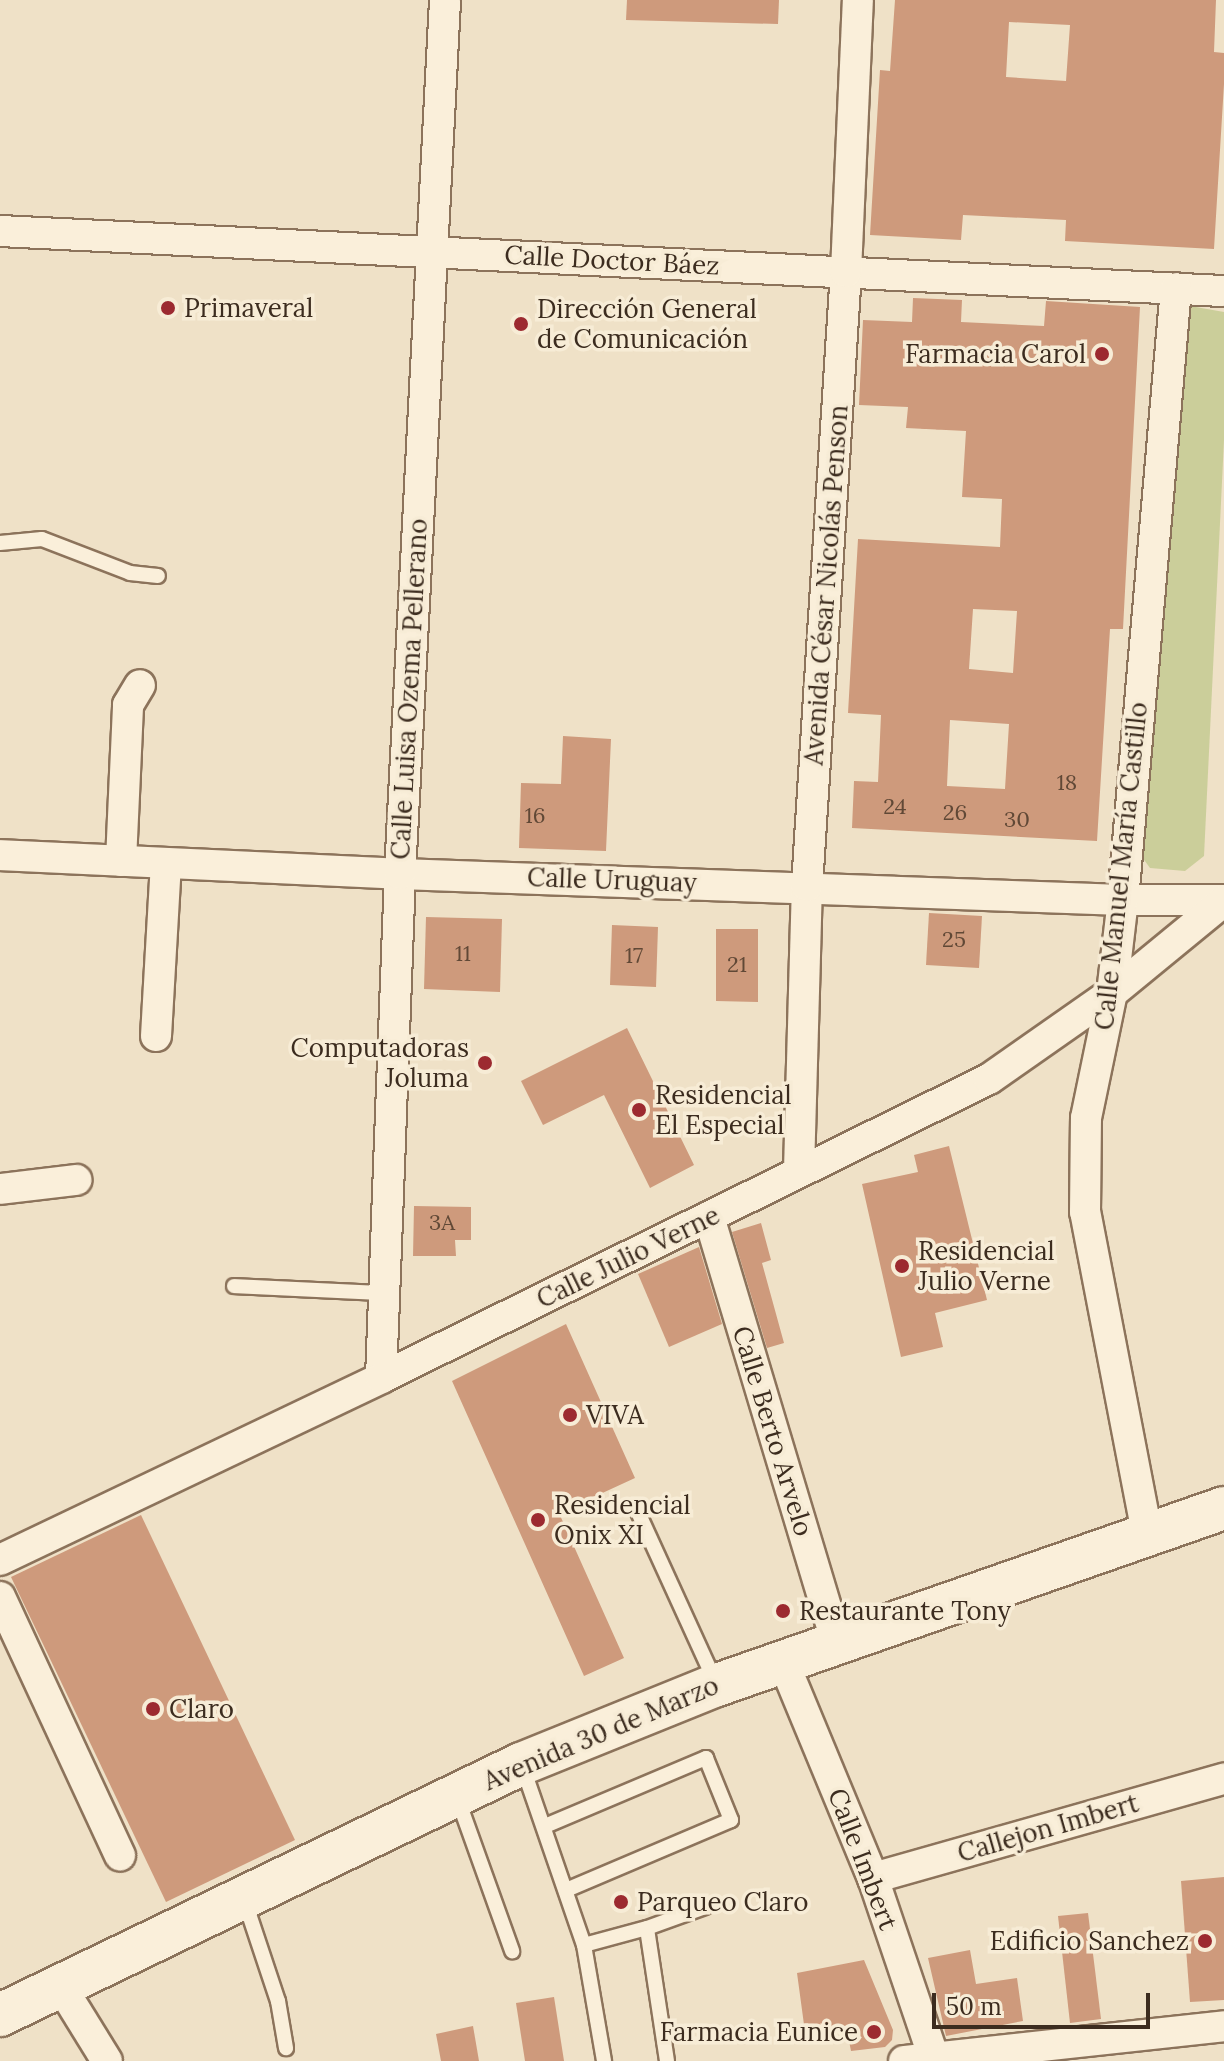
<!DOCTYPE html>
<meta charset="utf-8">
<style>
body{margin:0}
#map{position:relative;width:1224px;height:2061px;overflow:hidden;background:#efe1c7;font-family:Lora,serif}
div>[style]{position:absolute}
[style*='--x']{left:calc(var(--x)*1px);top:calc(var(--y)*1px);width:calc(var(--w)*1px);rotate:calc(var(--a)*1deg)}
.green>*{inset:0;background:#cbce9a}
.building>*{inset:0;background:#ce9a7c}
.roads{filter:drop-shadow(2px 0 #8c735b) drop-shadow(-2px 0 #8c735b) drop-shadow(0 2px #8c735b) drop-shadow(0 -2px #8c735b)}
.service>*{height:14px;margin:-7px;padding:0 7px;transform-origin:7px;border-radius:7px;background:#faefda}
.minor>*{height:30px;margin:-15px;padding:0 15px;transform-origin:15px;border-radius:15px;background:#faefda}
.secondary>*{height:42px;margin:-21px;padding:0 21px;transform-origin:21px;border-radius:21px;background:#faefda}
.dots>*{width:22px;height:22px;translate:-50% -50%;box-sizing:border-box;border:4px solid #f7ecd6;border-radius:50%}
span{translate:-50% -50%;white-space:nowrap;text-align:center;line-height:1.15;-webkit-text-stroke:7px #f7ecd6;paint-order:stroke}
.number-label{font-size:22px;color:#604836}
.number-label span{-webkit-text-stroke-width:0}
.street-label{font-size:26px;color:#3c2c1f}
.poi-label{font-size:26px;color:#3c2c1f}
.left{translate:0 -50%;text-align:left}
.right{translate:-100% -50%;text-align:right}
.scale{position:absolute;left:932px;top:1993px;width:218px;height:36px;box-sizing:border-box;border:4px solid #3c2c1f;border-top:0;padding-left:10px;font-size:24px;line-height:28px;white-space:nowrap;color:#3c2c1f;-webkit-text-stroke:6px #f7ecd6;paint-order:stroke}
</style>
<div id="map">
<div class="green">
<div style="clip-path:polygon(1190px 306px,1224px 312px,1224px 440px,1204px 856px,1185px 871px,1150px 868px,1142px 857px,1184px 312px)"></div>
</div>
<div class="building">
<div style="clip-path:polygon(627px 0,779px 0,778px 24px,626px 20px)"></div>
<div style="clip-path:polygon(evenodd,895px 0,1216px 0,1214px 52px,1224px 53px,1224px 84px,1214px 249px,1065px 241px,1066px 220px,963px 215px,961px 240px,870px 235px,880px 70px,890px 71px,895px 0,1009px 22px,1070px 25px,1066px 81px,1006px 77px,1009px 22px)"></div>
<div style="clip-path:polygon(evenodd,913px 298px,962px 300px,961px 322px,1044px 326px,1046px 301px,1140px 307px,1123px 629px,1110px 629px,1097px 841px,852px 828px,854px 781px,878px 782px,881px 715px,848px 713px,858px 539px,1000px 547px,1002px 499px,962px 497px,966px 431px,906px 428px,908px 407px,859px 405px,863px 320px,912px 322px,913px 298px,973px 609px,1017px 611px,1013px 673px,969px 669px,973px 609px,913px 298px,950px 720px,1009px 724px,1005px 789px,947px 786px,950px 720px)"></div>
<div style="clip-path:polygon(563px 736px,611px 739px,606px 851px,519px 848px,521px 783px,561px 784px)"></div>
<div style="clip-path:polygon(929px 913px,982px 916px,979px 968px,926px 965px)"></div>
<div style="clip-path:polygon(426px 917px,502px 919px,500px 992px,424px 989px)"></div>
<div style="clip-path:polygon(612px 925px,658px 927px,656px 987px,610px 985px)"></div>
<div style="clip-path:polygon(716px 929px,758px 929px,758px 1002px,716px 1001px)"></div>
<div style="clip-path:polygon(627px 1028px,694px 1165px,650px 1188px,604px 1095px,543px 1125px,521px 1081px)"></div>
<div style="clip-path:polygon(949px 1146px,987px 1300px,935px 1313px,943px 1347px,901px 1357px,862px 1184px,918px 1172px,914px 1155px)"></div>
<div style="clip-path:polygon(414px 1206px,471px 1207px,471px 1240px,455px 1240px,456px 1256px,413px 1256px)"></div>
<div style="clip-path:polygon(761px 1223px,771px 1260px,762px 1263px,784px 1343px,767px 1348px,732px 1232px)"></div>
<div style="clip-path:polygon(699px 1247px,722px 1324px,669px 1347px,638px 1274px)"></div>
<div style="clip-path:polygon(566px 1324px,635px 1478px,559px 1513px,624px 1658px,584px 1676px,452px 1381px)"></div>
<div style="clip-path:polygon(141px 1515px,295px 1840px,166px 1902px,11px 1577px)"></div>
<div style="clip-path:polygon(1224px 1877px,1224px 2000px,1190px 2002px,1181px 1881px)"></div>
<div style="clip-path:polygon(1088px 1913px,1101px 2019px,1070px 2023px,1058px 1916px)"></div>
<div style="clip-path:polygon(970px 1950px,976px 1984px,1017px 1978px,1023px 2021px,946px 2036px,928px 1958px)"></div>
<div style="clip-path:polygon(864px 1960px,893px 2030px,892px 2040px,885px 2047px,851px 2051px,846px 2026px,805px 2032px,797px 1973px)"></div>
<div style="clip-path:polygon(554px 1997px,564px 2061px,525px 2061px,516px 2003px)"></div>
<div style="clip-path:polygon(473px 2026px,479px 2061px,441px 2061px,436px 2034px)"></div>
</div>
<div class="roads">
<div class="service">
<div style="--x:0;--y:543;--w:42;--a:-5.4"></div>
<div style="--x:42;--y:539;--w:94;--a:21.1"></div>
<div style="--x:130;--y:573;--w:28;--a:6"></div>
<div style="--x:234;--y:1286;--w:150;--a:2.7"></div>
<div style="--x:637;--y:1510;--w:188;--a:65.5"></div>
<div style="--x:523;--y:1768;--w:187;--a:71"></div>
<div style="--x:584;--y:1945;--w:118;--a:80.2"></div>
<div style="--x:457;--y:1797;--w:164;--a:70.3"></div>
<div style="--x:545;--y:1826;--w:175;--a:-22.9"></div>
<div style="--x:706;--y:1758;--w:67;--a:68"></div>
<div style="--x:731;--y:1820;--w:179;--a:157"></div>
<div style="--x:244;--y:1899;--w:108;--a:71.6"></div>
<div style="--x:278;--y:2001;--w:48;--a:80.3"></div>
<div style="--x:584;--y:1945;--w:65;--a:-15.1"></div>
<div style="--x:667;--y:2061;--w:134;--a:-98.6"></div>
<div style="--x:647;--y:1928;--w:62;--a:-19.9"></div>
</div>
<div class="minor">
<div style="--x:0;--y:231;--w:1225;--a:2.81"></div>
<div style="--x:0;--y:855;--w:400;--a:2.7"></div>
<div style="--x:400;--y:874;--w:723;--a:2.06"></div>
<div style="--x:1123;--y:900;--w:101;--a:0"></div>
<div style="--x:121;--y:861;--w:156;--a:-87.4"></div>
<div style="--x:128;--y:705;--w:23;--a:-59"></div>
<div style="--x:156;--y:1036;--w:173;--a:-86.7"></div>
<div style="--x:799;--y:1170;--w:284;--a:-88.4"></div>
<div style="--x:807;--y:886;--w:615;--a:-86.37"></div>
<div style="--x:846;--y:272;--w:272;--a:-87.5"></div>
<div style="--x:0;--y:1189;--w:77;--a:-6.8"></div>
<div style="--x:709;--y:1217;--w:447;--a:73.3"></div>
<div style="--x:381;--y:1378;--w:504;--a:-87.84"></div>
<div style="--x:400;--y:874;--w:875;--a:-87.05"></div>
<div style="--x:1147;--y:1533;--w:327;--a:-100.9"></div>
<div style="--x:1085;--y:1212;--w:94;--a:-89.4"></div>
<div style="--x:1086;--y:1118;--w:128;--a:-78.3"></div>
<div style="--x:1112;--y:993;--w:94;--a:-83.3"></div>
<div style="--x:1123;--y:900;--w:614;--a:-85.05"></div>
<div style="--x:0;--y:1560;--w:422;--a:-25.5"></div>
<div style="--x:381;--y:1378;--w:678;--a:-26.19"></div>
<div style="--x:989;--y:1079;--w:150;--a:-35"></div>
<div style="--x:1112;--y:993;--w:145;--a:-39.4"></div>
<div style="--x:0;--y:1597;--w:285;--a:65.1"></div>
<div style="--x:783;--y:1661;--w:235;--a:67.5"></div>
<div style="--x:873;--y:1878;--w:193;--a:71.3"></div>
<div style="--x:873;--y:1878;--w:365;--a:-15.8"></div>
<div style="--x:60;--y:1985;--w:89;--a:58.3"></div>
<div style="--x:904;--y:2061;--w:322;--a:-6.2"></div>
</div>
<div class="secondary">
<div style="--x:0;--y:2015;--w:578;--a:-25.72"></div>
<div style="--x:521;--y:1764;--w:211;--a:-22"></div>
<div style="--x:717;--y:1685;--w:537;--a:-19.24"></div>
</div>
</div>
<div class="dots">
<div style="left:168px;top:308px;background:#9c2a30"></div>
<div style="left:521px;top:324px;background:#9c2a30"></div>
<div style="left:1102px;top:354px;background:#9c2a30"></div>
<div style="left:485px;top:1063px;background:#9c2a30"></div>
<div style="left:639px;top:1110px;background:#9c2a30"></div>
<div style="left:902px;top:1266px;background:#9c2a30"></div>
<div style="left:570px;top:1415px;background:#9c2a30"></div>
<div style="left:538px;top:1520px;background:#9c2a30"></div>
<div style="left:783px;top:1611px;background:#9c2a30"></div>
<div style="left:153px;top:1709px;background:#9c2a30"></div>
<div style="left:621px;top:1902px;background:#9c2a30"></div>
<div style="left:1205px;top:1941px;background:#9c2a30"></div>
<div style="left:874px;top:2032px;background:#9c2a30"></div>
</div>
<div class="number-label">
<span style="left:1067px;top:783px">18</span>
<span style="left:895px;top:807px">24</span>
<span style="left:955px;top:813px">26</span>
<span style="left:535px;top:816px">16</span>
<span style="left:1017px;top:820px">30</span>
<span style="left:954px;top:940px">25</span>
<span style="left:463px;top:954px">11</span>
<span style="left:634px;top:956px">17</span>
<span style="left:737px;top:965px">21</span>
<span style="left:442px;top:1223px">3A</span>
</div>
<div class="street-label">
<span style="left:612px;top:260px;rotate:3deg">Calle Doctor Báez</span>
<span style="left:826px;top:585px;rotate:-86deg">Avenida César Nicolás Penson</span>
<span style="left:409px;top:689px;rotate:-87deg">Calle Luisa Ozema Pellerano</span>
<span style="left:1121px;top:866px;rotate:-84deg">Calle Manuel María Castillo</span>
<span style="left:612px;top:880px;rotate:2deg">Calle Uruguay</span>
<span style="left:628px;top:1257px;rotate:-26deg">Calle Julio Verne</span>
<span style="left:773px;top:1431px;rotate:73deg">Calle Berto Arvelo</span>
<span style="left:601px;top:1733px;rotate:-23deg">Avenida 30 de Marzo</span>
<span style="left:1048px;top:1828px;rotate:-16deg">Callejon Imbert</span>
<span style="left:863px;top:1859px;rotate:69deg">Calle Imbert</span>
</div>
<div class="poi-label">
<span class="left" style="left:184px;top:308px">Primaveral</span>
<span class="left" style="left:537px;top:324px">Dirección General<br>de Comunicación</span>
<span class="right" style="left:1086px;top:354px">Farmacia Carol</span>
<span class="right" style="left:469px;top:1063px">Computadoras<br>Joluma</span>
<span class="left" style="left:655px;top:1110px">Residencial<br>El Especial</span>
<span class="left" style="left:918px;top:1266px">Residencial<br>Julio Verne</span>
<span class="left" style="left:586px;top:1415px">VIVA</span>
<span class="left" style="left:554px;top:1520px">Residencial<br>Onix XI</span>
<span class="left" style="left:799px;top:1611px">Restaurante Tony</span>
<span class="left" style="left:169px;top:1709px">Claro</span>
<span class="left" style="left:637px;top:1902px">Parqueo Claro</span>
<span class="right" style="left:1189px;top:1941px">Edificio Sanchez</span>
<span class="right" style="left:858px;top:2032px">Farmacia Eunice</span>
</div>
<div class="scale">50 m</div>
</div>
